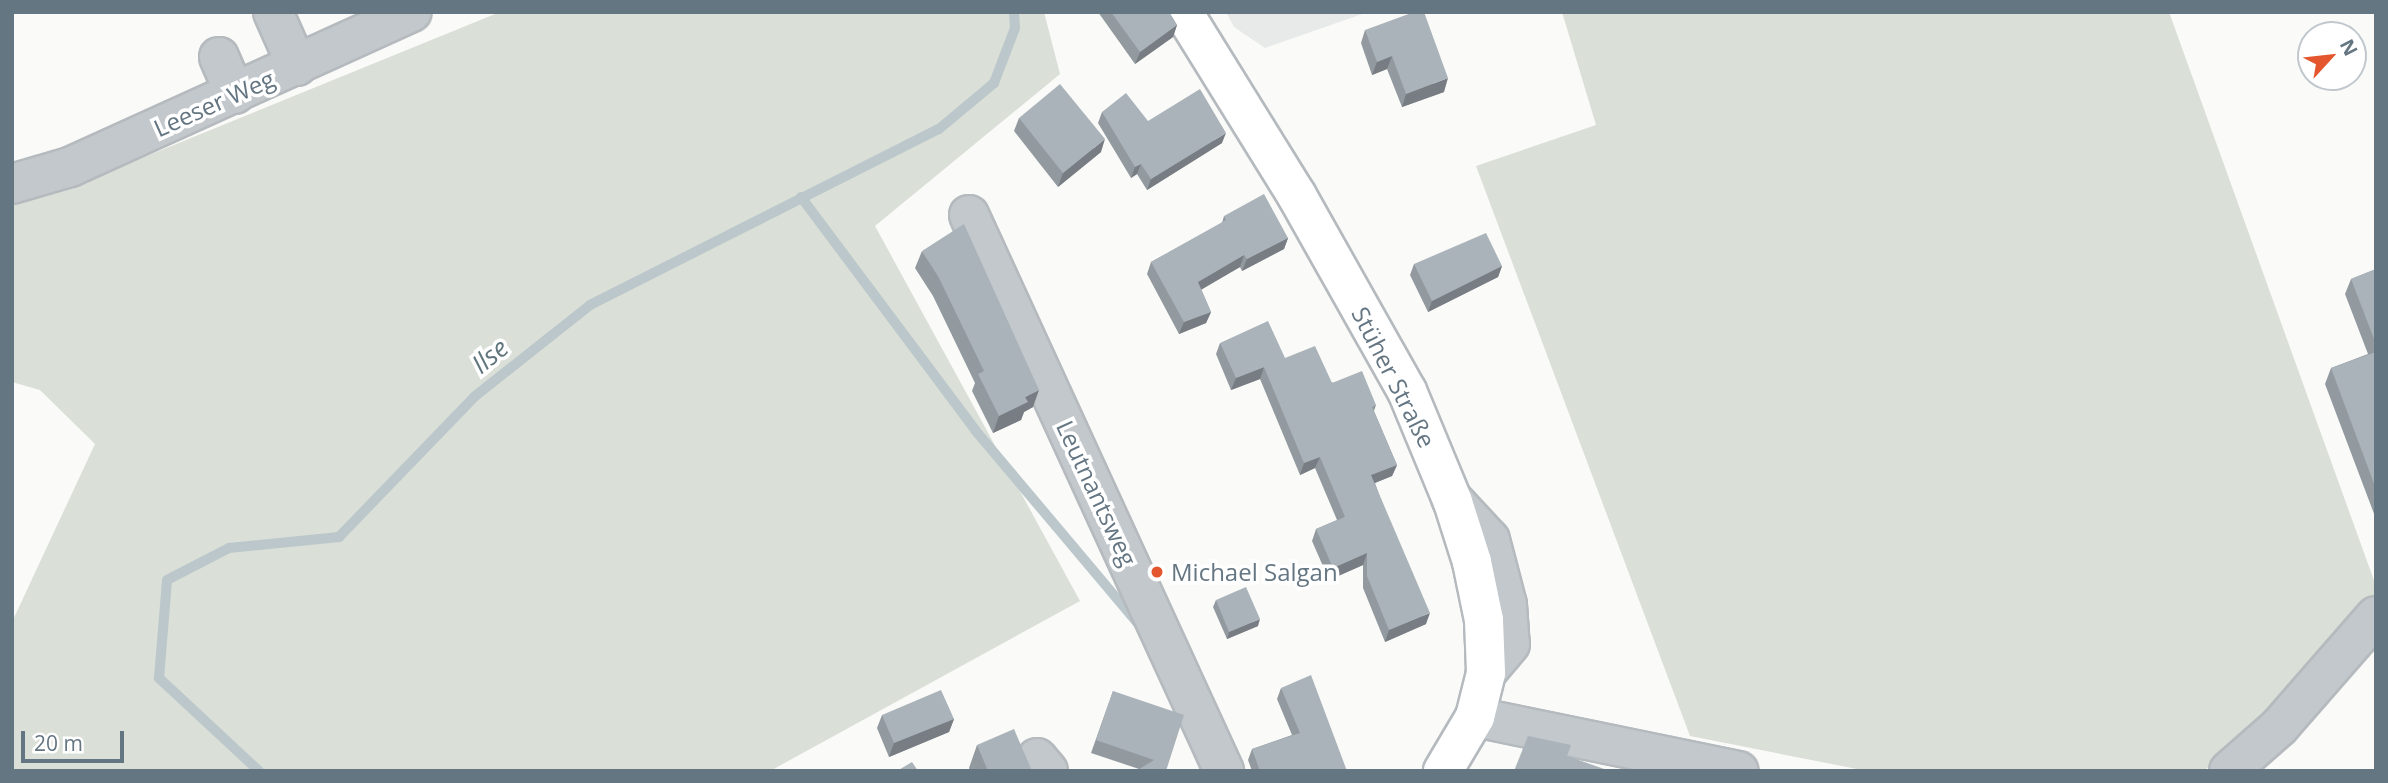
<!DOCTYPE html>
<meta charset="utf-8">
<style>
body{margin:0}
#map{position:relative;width:2388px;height:783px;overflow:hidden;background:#fafaf8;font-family:"Open Sans",sans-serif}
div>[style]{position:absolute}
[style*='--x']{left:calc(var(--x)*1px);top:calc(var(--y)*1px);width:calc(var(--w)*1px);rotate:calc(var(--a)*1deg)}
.built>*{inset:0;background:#e8e9e9}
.green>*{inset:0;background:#dadfd7}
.stream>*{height:10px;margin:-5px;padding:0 5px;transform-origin:5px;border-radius:5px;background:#bbc7cb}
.roads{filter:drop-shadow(2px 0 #b5babe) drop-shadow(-2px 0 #b5babe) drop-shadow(0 2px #b5babe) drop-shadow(0 -2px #b5babe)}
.minor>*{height:38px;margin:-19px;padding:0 19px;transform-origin:19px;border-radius:19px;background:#c3c8cc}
.major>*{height:38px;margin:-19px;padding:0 19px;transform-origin:19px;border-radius:19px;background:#fff}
.wall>*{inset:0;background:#929a9f}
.shaded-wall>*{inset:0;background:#777d82}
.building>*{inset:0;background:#aab3b9}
.dots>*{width:19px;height:19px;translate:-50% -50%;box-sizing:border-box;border:4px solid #fff;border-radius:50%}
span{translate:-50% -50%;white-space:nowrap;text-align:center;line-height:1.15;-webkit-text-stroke:7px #fff;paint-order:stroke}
.street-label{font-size:24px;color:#657683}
.poi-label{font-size:24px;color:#657683}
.left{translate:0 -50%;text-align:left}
.water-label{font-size:26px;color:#60757c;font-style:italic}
.frame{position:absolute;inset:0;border:14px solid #657683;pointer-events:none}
.north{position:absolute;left:2297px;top:21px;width:70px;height:70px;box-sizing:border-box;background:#fff;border:2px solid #c1c8cd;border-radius:50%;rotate:63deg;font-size:19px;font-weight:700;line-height:28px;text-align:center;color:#657683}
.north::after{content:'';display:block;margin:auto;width:24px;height:32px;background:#e4572e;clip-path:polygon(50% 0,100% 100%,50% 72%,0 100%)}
.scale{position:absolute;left:21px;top:731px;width:103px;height:32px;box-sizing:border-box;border:4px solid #657683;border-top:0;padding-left:9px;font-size:21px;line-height:24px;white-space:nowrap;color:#657683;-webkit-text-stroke:5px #fff;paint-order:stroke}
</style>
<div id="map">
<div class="built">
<div style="clip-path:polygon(1226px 12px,1368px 12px,1265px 48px,1234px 27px)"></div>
</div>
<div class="green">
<div style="clip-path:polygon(500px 12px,1044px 12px,1060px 74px,875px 226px,1080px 601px,770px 771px,12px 771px,12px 622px,95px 444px,40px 390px,12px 382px,12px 205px,78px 184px)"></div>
<div style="clip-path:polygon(1562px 12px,2169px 12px,2376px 586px,2376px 596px,2268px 719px,2240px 745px,2203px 771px,1867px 771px,1690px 736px,1476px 166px,1596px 125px)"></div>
</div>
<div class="stream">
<div style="--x:801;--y:197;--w:291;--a:53.2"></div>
<div style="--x:975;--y:430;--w:258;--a:49.9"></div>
<div style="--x:259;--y:771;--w:137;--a:-137.1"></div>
<div style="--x:159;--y:678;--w:98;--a:-85.3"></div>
<div style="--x:167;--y:580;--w:70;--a:-27.3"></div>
<div style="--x:229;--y:548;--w:111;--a:-5.7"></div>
<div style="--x:339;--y:537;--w:194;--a:-46"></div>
<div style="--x:474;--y:397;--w:148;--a:-38.4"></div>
<div style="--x:590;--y:305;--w:391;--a:-26.8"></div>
<div style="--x:939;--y:129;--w:72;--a:-39.9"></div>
<div style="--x:994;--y:83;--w:59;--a:-69.1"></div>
<div style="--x:1015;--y:28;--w:16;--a:-94"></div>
</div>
<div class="roads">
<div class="minor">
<div style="--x:273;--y:12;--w:59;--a:66"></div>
<div style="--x:219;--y:57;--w:40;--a:66.6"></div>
<div style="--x:12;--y:184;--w:60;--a:-16.3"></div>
<div style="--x:70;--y:167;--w:375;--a:-24.4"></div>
<div style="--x:969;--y:215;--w:612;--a:65.36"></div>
<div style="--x:1451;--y:498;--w:57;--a:47.1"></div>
<div style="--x:1490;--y:540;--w:67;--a:75.3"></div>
<div style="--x:1507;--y:605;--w:39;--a:86"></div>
<div style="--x:1510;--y:644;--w:38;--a:130"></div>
<div style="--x:1475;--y:717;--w:269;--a:11.6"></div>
<div style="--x:1037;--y:758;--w:17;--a:50"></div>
<div style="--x:2229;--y:771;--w:67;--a:-41.3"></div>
<div style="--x:2279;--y:727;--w:147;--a:-48.9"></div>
</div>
<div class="major">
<div style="--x:1183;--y:12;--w:216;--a:58.2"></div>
<div style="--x:1297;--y:196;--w:224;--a:60.6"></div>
<div style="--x:1407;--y:391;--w:120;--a:67.5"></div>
<div style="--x:1453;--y:502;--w:63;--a:72.4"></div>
<div style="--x:1472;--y:562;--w:59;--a:78.3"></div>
<div style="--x:1484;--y:620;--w:53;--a:87.8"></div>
<div style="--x:1486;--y:673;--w:45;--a:104"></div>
<div style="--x:1475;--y:717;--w:63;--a:120.7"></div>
</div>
</div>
<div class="wall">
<div style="clip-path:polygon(1098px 12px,1169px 12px,1177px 25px,1173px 37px,1135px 64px)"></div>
<div style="clip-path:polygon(1365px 30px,1444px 92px,1402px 107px,1387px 69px,1372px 75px,1361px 43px)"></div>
<div style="clip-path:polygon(1102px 112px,1148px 121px,1222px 143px,1147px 190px,1137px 174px,1131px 178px,1098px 123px)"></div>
<div style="clip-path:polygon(1019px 118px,1101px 152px,1058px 187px,1014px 131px)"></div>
<div style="clip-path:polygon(1224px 216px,1288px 238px,1284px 249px,1242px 271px,1240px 267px,1201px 289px,1211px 312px,1206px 323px,1179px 334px,1147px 274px,1151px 262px,1222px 223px)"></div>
<div style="clip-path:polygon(922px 251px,1033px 407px,1024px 412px,1021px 420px,993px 433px,972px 391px,975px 383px,933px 296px,915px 268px)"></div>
<div style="clip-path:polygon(1414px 264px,1502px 266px,1498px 277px,1428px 312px,1410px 275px)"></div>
<div style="clip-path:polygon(2376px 269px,2376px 519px,2325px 384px,2331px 368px,2368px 354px,2345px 294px,2351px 279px)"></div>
<div style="clip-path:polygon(1220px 343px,1285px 358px,1376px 405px,1374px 411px,1397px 465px,1392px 476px,1375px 483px,1426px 624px,1385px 642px,1363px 588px,1363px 565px,1329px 580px,1312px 541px,1316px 529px,1337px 520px,1315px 468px,1300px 475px,1260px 379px,1231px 390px,1216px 354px)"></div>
<div style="clip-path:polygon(1216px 600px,1258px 626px,1227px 639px,1213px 607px)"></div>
<div style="clip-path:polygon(1281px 688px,1347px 771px,1252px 771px,1248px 760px,1252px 749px,1292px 735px,1277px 699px)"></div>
<div style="clip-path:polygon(1113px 691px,1166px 771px,1139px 769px,1091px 753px)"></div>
<div style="clip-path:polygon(882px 715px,954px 719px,949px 732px,889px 757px,877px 728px)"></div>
<div style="clip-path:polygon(977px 745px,1032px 771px,970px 771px,969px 768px)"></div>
</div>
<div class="shaded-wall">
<div style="clip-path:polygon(1177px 25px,1173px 37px,1135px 64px,1140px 52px)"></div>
<div style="clip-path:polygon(1392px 56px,1387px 69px,1372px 75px,1377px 62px)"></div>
<div style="clip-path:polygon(1448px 78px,1444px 92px,1402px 107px,1406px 94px)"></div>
<div style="clip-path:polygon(1226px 133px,1222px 143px,1147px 190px,1151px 179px)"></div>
<div style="clip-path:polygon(1105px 139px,1101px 152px,1058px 187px,1063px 173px)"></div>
<div style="clip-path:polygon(1141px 164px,1137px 174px,1131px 178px,1135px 167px)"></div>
<div style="clip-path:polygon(1288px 238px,1284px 249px,1242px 271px,1247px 259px)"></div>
<div style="clip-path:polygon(1244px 255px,1240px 267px,1194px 294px,1198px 282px)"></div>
<div style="clip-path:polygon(1502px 266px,1498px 277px,1428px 312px,1432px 301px)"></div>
<div style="clip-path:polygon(1211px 312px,1206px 323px,1179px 334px,1184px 322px)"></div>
<div style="clip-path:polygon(1264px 367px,1260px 379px,1231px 390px,1236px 378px)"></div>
<div style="clip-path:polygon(1039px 390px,1033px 407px,1024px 412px,1021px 420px,993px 433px,999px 416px,1025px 397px)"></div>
<div style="clip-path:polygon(1320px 457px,1315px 468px,1300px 475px,1304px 463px)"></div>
<div style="clip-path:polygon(1397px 465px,1392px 476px,1367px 486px,1371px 475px)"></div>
<div style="clip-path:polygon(1367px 553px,1363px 565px,1329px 580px,1333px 568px)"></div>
<div style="clip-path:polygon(1430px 613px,1426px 624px,1385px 642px,1389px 630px)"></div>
<div style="clip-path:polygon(1260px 619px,1258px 626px,1227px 639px,1229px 632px)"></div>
<div style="clip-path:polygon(954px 719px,949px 732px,889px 757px,894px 743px)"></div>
</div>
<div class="building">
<div style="clip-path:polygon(1111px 12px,1169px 12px,1177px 25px,1140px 52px)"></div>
<div style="clip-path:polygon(1414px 12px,1424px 12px,1448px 78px,1406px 94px,1392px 56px,1377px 62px,1365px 30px)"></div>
<div style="clip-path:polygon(1060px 84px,1105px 139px,1063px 173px,1019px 118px)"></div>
<div style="clip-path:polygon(1200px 89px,1226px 133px,1151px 179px,1141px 164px,1135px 167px,1102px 112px,1126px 93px,1148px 121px)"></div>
<div style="clip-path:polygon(1264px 194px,1288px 238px,1247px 259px,1244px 255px,1198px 282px,1211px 312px,1184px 322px,1151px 262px,1226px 220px,1224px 216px)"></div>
<div style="clip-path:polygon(964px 224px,1039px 390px,1025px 397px,1028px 402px,999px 416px,978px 374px,984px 371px,939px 278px,922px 251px)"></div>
<div style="clip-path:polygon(1486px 233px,1502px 266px,1432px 301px,1414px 264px)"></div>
<div style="clip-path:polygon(2376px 269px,2376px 344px,2351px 279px)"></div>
<div style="clip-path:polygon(1268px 321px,1285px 358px,1315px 346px,1332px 383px,1362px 371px,1376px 405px,1372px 407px,1397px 465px,1371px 475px,1430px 613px,1389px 630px,1367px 576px,1367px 553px,1333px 568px,1316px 529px,1345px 517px,1320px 457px,1304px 463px,1264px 367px,1267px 366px,1236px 378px,1220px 343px)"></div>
<div style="clip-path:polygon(2376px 352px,2376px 489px,2331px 368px)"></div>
<div style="clip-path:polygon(1246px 587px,1260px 619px,1229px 632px,1216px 600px)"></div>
<div style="clip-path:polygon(1311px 675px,1347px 771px,1260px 771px,1252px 749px,1300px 733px,1281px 688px)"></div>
<div style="clip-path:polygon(941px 690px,954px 719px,894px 743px,882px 715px)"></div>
<div style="clip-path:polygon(1113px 691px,1184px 715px,1166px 771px,1136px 771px,1154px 760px,1096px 740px)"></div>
<div style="clip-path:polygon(1014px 729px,1032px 771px,988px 771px,977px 745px)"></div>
<div style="clip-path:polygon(1528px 736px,1571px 745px,1567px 756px,1610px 771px,1514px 771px)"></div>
<div style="clip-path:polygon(912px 762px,918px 771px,897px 771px)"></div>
</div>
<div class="dots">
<div style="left:1157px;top:572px;background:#e4572e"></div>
</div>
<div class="street-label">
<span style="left:214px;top:103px;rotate:-24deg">Leeser Weg</span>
<span style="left:1394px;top:377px;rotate:63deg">Stüher Straße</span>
<span style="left:1097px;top:493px;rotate:65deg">Leutnantsweg</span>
</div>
<div class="poi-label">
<span class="left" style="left:1171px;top:572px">Michael Salgan</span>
</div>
<div class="water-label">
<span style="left:490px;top:356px;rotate:-39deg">Ilse</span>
</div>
<div class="frame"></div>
<div class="north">N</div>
<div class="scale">20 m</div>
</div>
